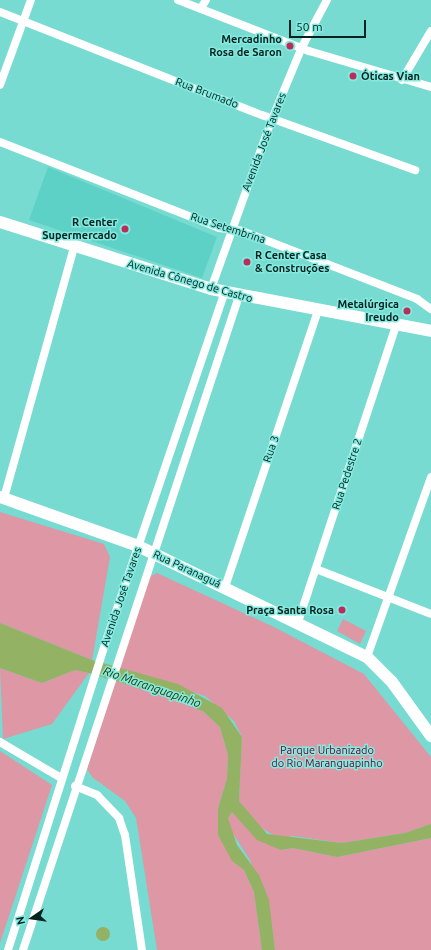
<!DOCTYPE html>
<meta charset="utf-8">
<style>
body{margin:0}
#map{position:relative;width:431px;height:950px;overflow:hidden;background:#77dbd1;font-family:Ubuntu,sans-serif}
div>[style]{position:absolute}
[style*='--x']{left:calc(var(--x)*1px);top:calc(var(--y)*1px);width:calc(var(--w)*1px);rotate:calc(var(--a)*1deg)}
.built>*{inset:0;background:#5dd1c6}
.green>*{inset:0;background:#dd97a5}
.water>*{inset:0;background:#93b263}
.round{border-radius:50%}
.minor>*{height:8px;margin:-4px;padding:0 4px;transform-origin:4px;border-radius:4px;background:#fff}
.secondary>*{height:12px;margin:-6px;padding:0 6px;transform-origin:6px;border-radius:6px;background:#fff}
.dots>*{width:11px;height:11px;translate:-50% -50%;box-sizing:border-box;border:2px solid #84e9de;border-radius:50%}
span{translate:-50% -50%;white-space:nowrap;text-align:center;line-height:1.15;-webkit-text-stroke:3px #84e9de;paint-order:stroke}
.poi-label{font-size:11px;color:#022320;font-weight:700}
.right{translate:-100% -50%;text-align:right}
.left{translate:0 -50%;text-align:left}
.street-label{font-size:11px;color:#022320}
.park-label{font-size:11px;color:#71012f}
.water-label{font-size:12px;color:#283a00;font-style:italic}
.north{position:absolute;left:12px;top:898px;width:40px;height:40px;-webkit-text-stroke:3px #84e9de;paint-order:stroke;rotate:257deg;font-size:11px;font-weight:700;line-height:16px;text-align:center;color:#022320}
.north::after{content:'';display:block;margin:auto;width:14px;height:18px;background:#022320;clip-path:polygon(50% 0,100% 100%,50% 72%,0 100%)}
.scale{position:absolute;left:289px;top:20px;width:77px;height:18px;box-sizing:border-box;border:2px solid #022320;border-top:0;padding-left:5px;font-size:12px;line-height:14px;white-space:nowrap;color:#022320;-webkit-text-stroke:3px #84e9de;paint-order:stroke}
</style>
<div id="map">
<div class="built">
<div style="clip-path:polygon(48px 167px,217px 237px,202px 278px,29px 220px)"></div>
</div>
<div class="green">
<div style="clip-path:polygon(0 512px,104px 544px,110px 557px,92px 660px,0 623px)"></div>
<div style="clip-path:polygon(157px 573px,274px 627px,364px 674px,431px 757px,431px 824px,405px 833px,342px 843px,293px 836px,280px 839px,258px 826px,239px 801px,242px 737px,234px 721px,205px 696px,119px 668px,149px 577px)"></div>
<div style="clip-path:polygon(343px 619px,366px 631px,360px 644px,337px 631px)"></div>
<div style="clip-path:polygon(0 668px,42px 683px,75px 670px,89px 673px,52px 724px,3px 739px)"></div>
<div style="clip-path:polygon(115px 681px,178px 700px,204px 712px,220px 727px,228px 755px,227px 779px,218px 808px,232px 861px,244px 870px,254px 892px,262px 950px,157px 950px,136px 818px,125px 801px,92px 777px,87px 769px)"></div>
<div style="clip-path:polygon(0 751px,52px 785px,0 943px)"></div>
<div style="clip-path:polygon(232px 812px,250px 830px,281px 850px,293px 848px,337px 857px,431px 838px,431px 950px,275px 950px,272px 925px,250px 860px,230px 829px,228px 818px)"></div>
</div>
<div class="water">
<div style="clip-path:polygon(0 623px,92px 660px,178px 684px,222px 708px,242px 737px,239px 801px,267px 834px,342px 843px,405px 833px,431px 824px,431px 838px,337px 857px,293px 848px,281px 850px,257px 840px,232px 812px,228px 818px,237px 845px,259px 875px,269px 900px,275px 950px,262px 950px,254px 892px,244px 870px,232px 861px,218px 835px,218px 808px,227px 779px,228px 755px,220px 727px,204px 712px,178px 700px,89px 673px,75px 670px,42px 683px,0 668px)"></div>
<div class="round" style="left:96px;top:927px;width:14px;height:14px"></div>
</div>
<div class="minor">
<div style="--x:178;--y:0;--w:141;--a:21.3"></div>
<div style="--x:309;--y:51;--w:127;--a:16.4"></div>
<div style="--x:201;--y:8;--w:9;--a:-58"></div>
<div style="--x:0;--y:12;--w:282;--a:21.5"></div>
<div style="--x:262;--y:115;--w:163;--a:19.8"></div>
<div style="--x:402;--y:80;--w:57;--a:-59.4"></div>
<div style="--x:0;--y:85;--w:90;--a:-70"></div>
<div style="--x:0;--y:142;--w:235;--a:21.4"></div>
<div style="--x:219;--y:228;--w:23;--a:7"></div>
<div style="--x:242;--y:231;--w:188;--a:21.2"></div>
<div style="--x:417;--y:299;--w:17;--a:36"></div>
<div style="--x:211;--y:289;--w:181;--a:-70.3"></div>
<div style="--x:272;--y:119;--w:78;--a:-67.4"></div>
<div style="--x:302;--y:47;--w:53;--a:-62"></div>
<div style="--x:4;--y:498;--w:261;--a:-74.4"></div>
<div style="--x:316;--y:569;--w:123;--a:21.4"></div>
<div style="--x:225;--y:587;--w:292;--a:-71.4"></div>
<div style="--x:298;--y:622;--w:312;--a:-71.7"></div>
<div style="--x:367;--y:657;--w:191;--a:-70.4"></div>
<div style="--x:0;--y:742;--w:71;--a:30.5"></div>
<div style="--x:75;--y:786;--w:24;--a:22"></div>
<div style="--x:97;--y:795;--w:32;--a:46"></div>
<div style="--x:119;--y:818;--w:18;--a:71"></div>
<div style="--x:125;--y:835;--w:116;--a:81.6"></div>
<div style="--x:8;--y:950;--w:330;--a:-72.4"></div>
<div style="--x:108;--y:635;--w:362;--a:-71.2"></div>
<div style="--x:23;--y:950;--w:689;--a:-71.72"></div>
</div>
<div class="secondary">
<div style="--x:0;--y:222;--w:221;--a:17.6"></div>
<div style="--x:211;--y:289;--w:224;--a:10.8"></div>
<div style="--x:0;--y:497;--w:146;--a:19.5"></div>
<div style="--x:138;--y:546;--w:254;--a:25.9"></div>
<div style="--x:367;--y:657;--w:35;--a:45"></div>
<div style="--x:392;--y:682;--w:67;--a:54.2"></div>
</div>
<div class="dots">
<div style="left:290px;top:46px;background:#bb2c5b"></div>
<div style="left:353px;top:76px;background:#bb2c5b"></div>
<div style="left:125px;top:229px;background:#bb2c5b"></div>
<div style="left:247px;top:262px;background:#bb2c5b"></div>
<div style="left:407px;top:311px;background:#bb2c5b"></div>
<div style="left:342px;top:610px;background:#bb2c5b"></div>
</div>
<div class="poi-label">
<span class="right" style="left:282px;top:46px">Mercadinho<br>Rosa de Saron</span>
<span class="left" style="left:361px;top:76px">Óticas Vian</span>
<span class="right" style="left:117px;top:229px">R Center<br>Supermercado</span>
<span class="left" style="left:255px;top:262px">R Center Casa<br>&amp; Construções</span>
<span class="right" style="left:399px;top:311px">Metalúrgica<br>Ireudo</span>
<span class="right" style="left:334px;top:610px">Praça Santa Rosa</span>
</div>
<div class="street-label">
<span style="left:207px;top:93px;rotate:21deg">Rua Brumado</span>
<span style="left:264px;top:142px;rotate:-69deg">Avenida José Tavares</span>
<span style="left:228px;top:228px;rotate:18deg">Rua Setembrina</span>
<span style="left:190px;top:281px;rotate:16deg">Avenida Cônego de Castro</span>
<span style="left:271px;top:449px;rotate:-71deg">Rua 3</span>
<span style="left:347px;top:474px;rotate:-72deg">Rua Pedestre 2</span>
<span style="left:187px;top:569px;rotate:25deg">Rua Paranaguá</span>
<span style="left:121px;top:597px;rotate:-71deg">Avenida José Tavares</span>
</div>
<div class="park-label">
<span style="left:327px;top:757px">Parque Urbanizado<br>do Rio Maranguapinho</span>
</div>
<div class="water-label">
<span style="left:152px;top:687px;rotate:19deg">Rio Maranguapinho</span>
</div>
<div class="north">N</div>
<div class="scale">50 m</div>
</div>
